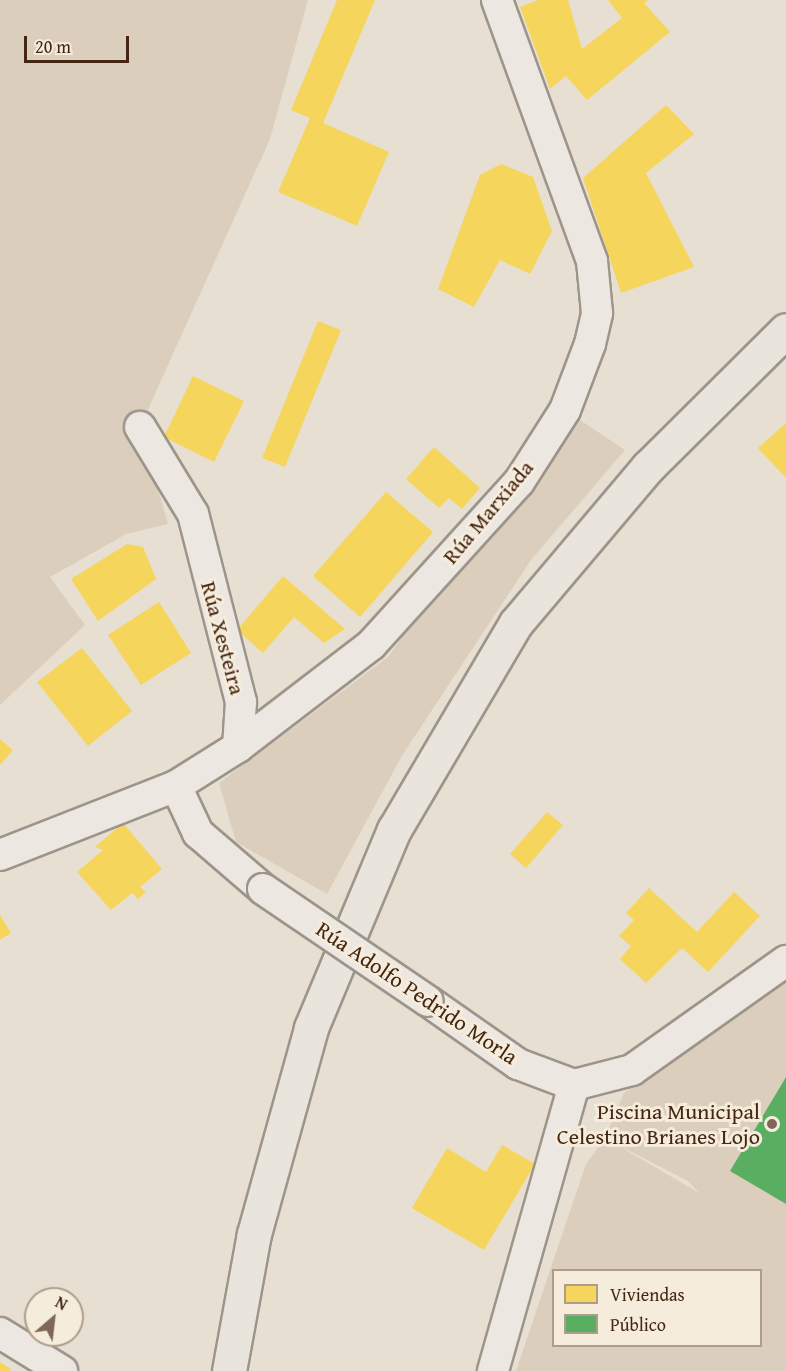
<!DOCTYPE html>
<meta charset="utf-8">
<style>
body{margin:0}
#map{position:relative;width:786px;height:1371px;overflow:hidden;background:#e7dfd1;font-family:"Gentium Book Plus",serif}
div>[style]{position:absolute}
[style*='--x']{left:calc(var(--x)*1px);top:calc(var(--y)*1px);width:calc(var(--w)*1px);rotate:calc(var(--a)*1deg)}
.green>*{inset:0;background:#dbcebc}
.homes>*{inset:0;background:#f6d55c}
.public>*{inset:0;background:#5aae61}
.roads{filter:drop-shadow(2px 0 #9d948a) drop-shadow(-2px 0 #9d948a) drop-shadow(0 2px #9d948a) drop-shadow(0 -2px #9d948a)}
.minor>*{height:30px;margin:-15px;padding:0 15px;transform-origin:15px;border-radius:15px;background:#ece8e1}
.trunk>*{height:33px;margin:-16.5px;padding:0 16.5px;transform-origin:16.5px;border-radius:16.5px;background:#e9e4dc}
.bridges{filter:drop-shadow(2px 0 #9d948a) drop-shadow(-2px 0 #9d948a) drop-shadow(0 2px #9d948a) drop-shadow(0 -2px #9d948a)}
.minor-bridge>*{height:30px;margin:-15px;padding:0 15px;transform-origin:15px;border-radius:15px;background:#ece8e1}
.dots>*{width:16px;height:16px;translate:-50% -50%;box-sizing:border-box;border:3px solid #f5ecdc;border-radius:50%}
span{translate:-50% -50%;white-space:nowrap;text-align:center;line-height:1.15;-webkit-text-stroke:6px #f5ecdc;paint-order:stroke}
.street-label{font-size:22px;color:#452613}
.poi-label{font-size:22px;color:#452613}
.right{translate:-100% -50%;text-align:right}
.legend{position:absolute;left:552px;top:1269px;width:210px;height:78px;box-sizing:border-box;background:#f5ecdc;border:2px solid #af9d8c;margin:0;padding:8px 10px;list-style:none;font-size:18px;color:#452613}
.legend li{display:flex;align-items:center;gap:12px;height:30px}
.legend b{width:30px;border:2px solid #af9d8c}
.north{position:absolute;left:24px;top:1287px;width:60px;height:60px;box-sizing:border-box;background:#f5ecdc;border:2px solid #af9d8c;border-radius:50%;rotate:28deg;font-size:16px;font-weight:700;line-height:24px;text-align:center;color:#452613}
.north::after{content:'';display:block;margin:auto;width:21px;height:27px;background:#7e6756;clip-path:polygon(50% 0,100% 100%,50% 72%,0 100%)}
.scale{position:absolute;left:24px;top:36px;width:105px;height:27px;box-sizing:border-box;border:3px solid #452613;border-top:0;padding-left:8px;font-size:18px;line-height:21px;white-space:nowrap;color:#452613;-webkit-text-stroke:4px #f5ecdc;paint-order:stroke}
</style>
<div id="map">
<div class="green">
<div style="clip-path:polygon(0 0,308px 0,270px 139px,140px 427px,168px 524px,126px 534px,50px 577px,85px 625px,0 705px)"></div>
<div style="clip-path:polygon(565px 410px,625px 450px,531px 560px,403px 754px,327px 894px,236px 842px,219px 783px,388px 657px)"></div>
<div style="clip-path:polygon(evenodd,786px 965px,786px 1371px,516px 1371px,586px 1164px,605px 1138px,624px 1093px,786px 965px,624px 1148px,688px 1181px,699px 1193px,624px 1149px,624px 1148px,786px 965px,554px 1270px,760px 1270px,760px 1346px,554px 1346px,554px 1270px)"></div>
</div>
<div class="homes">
<div style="clip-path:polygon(337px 0,375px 0,323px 123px,389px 152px,357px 226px,278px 192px,310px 118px,291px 110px)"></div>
<div style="clip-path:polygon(538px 0,568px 0,582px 49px,622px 18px,608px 0,648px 0,644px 3px,670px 32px,587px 100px,566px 76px,550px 89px,520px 7px)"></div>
<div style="clip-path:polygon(666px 105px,694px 134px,646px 173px,694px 267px,621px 293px,583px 178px)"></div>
<div style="clip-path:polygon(501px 164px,533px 177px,552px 231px,530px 274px,500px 260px,474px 307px,438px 289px,480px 175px)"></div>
<div style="clip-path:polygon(318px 321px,341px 330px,285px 467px,262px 458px)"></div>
<div style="clip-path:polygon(193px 376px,244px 401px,214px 462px,164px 437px)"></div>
<div style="clip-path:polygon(786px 423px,786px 478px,758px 448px)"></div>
<div style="clip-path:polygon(434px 447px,480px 488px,462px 509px,449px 498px,439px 508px,406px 479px)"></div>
<div style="clip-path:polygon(386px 492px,433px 532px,360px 617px,313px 576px)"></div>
<div style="clip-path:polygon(127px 544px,143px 547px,156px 579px,98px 621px,71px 579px)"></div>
<div style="clip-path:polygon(283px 576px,345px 629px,324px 643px,294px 617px,263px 653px,237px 630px)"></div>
<div style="clip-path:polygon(159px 602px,191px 653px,141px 685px,108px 635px)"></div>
<div style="clip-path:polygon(82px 648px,132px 711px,88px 746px,37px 682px)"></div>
<div style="clip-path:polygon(0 739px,13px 750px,0 765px)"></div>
<div style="clip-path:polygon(547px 812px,563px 825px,526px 868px,510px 854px)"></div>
<div style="clip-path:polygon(123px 823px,162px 869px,140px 887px,146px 892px,138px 899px,132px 893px,111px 910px,77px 872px,103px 850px,95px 847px)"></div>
<div style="clip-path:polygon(649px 888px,697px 932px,734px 892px,760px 916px,708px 972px,682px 948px,646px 983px,620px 959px,631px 946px,619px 936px,634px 920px,626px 913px)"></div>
<div style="clip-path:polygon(0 915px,11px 933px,0 940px)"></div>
<div style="clip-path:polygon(502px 1145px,535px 1164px,484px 1250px,412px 1208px,447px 1148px,486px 1172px)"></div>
<div style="clip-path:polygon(0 1362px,11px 1369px,10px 1371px,0 1371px)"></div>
</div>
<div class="public">
<div style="clip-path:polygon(786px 1077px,786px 1204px,730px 1171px)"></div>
</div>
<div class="roads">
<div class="minor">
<div style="--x:238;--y:747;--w:168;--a:-37.5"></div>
<div style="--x:371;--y:645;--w:220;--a:-47.8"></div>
<div style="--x:519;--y:482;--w:85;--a:-57.4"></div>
<div style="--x:565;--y:410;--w:71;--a:-69.3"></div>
<div style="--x:590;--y:344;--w:32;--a:-77"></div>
<div style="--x:597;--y:313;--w:52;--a:-95.5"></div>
<div style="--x:592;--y:261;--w:278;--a:-110"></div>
<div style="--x:176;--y:786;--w:52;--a:64.9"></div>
<div style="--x:198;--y:833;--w:86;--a:40.7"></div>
<div style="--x:0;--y:855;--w:189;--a:-21.4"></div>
<div style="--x:176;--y:786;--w:73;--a:-32.2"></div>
<div style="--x:238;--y:747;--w:45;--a:-86.2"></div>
<div style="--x:241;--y:702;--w:194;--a:-104.3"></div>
<div style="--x:193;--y:514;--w:102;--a:-121.3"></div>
<div style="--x:428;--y:1001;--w:110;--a:35"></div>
<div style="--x:518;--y:1064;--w:60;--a:20.6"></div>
<div style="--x:574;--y:1085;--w:60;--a:-14.5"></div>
<div style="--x:632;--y:1070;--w:189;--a:-35.3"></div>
<div style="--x:0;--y:1333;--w:73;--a:31.5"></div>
<div style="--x:493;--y:1371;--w:297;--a:-74.2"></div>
</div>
<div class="trunk">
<div style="--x:229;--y:1371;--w:139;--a:-79.7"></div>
<div style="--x:254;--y:1234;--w:214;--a:-74.5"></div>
<div style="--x:311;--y:1028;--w:215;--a:-67.3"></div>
<div style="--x:394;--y:830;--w:240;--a:-59.5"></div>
<div style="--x:516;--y:623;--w:204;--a:-49.8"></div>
<div style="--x:648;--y:467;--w:194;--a:-44.8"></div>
</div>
</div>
<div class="bridges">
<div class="minor-bridge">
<div style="--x:263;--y:889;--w:199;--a:34.2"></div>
</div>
</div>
<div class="dots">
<div style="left:772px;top:1124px;background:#7e6756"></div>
</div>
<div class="street-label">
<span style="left:488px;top:512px;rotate:-50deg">Rúa Marxiada</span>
<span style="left:223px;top:638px;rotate:75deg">Rúa Xesteira</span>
<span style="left:417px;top:993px;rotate:34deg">Rúa Adolfo Pedrido Morla</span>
</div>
<div class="poi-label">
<span class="right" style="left:760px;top:1124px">Piscina Municipal<br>Celestino Brianes Lojo</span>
</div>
<ul class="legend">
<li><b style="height:16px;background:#f6d55c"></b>Viviendas</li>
<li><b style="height:16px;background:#5aae61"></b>Público</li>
</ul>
<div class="north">N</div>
<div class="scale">20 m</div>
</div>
